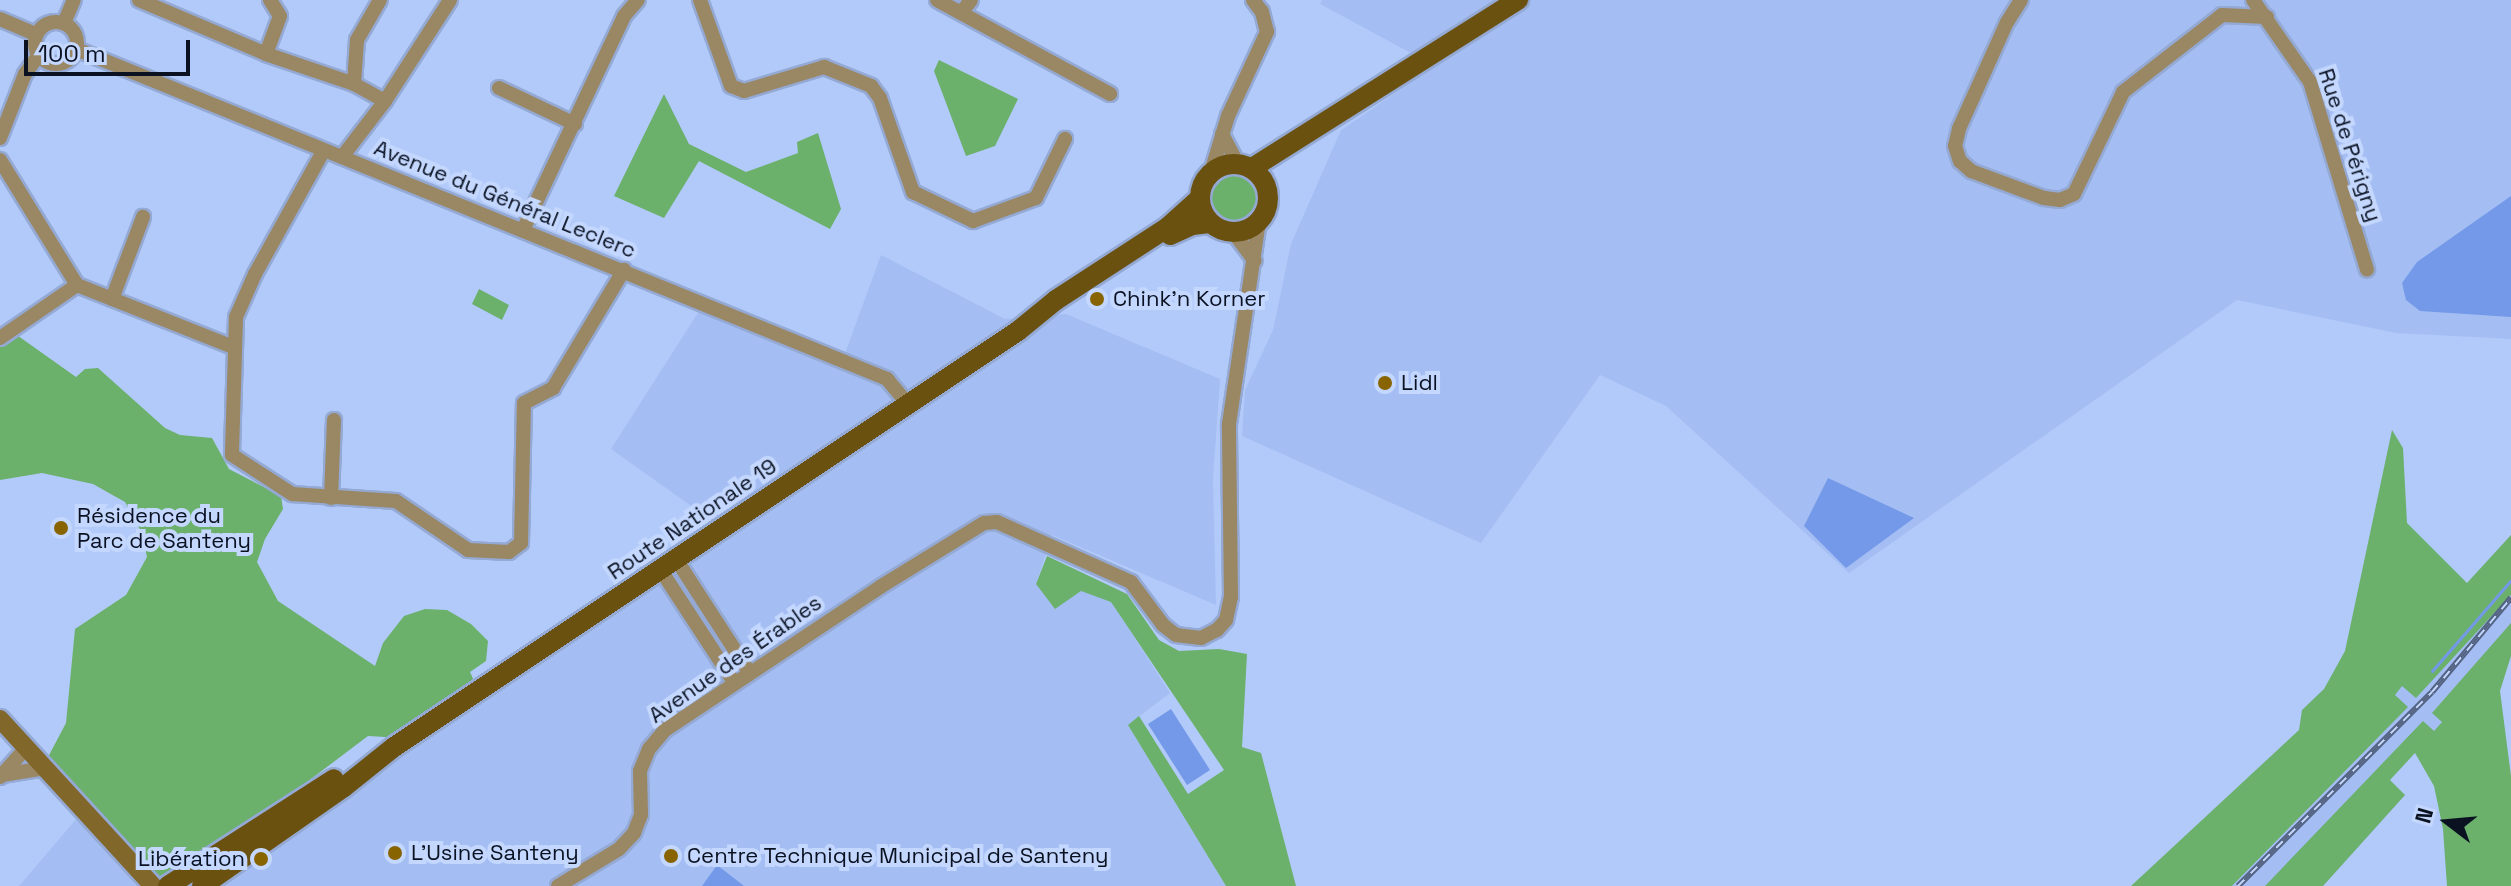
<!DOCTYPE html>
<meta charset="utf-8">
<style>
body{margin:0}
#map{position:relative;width:2511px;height:886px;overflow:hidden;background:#b2cafa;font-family:"Space Grotesk",sans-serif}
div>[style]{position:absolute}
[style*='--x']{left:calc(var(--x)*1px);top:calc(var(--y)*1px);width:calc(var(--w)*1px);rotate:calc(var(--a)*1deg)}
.built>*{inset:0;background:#a4bef4}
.green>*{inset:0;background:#6bb06b}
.round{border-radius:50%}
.water>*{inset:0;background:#7399e8}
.stream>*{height:3px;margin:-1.5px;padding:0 1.5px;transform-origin:1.5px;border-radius:1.5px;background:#7399e8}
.roads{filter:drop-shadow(2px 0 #94a9d3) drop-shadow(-2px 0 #94a9d3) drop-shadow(0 2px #94a9d3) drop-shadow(0 -2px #94a9d3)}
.street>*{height:14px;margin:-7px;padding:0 7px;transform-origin:7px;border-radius:7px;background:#9a8763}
.street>.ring{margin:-7px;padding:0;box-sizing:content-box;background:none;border:14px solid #9a8763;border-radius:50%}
.secondary>*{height:18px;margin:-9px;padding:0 9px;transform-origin:9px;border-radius:9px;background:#82672b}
.primary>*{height:20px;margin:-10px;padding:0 10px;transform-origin:10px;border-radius:10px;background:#6b5110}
.primary>.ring{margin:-10px;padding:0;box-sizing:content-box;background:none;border:20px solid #6b5110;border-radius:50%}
.rail>*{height:6px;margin-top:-3px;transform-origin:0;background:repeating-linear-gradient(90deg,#c4d7fe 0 9px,#536280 0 18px);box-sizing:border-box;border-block:2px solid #536280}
.dots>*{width:22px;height:22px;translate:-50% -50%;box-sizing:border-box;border:4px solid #c4d7fe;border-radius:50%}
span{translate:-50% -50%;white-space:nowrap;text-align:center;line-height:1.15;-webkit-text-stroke:8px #c4d7fe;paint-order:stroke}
.street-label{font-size:22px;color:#0a1222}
.poi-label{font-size:22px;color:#0a1222}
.left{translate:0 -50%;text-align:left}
.right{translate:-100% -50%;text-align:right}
.north{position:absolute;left:2407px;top:782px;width:80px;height:80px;-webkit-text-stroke:6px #c4d7fe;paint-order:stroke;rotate:286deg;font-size:22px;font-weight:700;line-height:32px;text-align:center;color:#0a1222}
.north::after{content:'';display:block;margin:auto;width:28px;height:36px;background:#0a1222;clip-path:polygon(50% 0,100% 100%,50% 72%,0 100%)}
.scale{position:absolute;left:24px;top:40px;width:166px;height:36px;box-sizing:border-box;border:4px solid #0a1222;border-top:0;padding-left:10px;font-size:24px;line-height:28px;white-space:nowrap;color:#0a1222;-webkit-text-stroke:6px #c4d7fe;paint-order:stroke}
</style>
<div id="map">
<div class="built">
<div style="clip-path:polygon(1322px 0,2511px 0,2511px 339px,2396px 333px,2237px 300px,1849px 573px,1666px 406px,1600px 375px,1481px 543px,1242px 436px,1245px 390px,1273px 330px,1291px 244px,1341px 130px,1435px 66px,1320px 4px)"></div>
<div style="clip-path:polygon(881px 255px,1005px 319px,1066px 314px,1220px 379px,1213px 479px,1216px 605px,1052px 535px,1036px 584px,1081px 591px,1111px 601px,1170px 693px,1128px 725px,1226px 886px,218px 886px,725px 530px,611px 449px,703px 305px,843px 359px)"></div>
<div style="clip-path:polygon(2511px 535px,2511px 656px,2442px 722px,2390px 780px,2405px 795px,2323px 886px,2165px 886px,2394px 664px)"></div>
<div style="clip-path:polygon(78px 817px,136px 886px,19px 886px)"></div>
</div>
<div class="green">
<div style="clip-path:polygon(939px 60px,1018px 99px,995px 146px,966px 156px,934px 71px)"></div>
<div style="clip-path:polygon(664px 94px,689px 144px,746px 172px,798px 153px,797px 142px,818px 133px,841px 209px,830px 229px,699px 161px,664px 218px,614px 196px)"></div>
<div class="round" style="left:1209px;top:173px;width:50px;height:50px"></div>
<div style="clip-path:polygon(479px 289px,509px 305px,502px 320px,472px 304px)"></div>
<div style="clip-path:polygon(14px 333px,76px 377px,85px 369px,98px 368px,165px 428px,180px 435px,212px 438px,229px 469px,281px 496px,283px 509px,265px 539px,257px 562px,278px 601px,375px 666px,383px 643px,404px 616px,425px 609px,447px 610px,471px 624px,488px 641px,486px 661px,470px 672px,476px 685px,403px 738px,368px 736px,307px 782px,157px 880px,47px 759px,66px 723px,75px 629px,126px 595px,147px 557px,142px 533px,125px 502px,93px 484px,42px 473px,0 480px,0 341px)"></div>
<div style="clip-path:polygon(2392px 430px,2403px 448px,2407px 523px,2467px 583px,2511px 535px,2511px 595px,2416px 698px,2402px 686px,2395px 695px,2408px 707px,2232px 886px,2131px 886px,2299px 730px,2302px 710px,2324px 689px,2345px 651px)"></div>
<div style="clip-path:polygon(1047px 556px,1127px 594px,1159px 640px,1179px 651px,1219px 649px,1247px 654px,1242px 747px,1261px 753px,1296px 886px,1226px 886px,1128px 725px,1139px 716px,1188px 794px,1224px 770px,1111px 602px,1081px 591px,1055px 609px,1036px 584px)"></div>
<div style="clip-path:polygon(2511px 623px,2511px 656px,2500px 691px,2511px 776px,2511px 886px,2447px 886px,2443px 829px,2434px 786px,2415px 753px,2390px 780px,2405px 795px,2323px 886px,2265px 886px,2423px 721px,2434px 731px,2442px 722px,2432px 713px)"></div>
</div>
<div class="water">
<div style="clip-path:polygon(2511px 196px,2511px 317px,2420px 311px,2406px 300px,2402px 283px,2417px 262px)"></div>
<div style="clip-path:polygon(1828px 478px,1914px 518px,1846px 568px,1804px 526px)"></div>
<div style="clip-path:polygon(1171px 709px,1210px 770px,1187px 785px,1148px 724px)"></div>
<div style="clip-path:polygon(717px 865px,744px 886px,702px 886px)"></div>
</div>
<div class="stream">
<div style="--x:2432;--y:671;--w:121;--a:-49"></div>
</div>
<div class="roads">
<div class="street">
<div style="--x:139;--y:0;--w:138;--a:23"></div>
<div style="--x:266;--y:54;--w:93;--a:18.8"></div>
<div style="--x:354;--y:84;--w:35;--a:29"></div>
<div style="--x:700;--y:0;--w:91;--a:70.2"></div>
<div style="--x:731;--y:86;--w:14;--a:21"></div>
<div style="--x:744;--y:91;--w:84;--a:-16.7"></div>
<div style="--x:824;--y:67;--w:51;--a:22"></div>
<div style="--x:871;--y:86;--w:15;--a:53"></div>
<div style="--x:880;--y:98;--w:100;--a:70.7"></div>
<div style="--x:913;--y:192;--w:67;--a:25.8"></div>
<div style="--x:973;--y:221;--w:67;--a:-20.1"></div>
<div style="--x:1036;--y:198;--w:66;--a:-63.8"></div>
<div style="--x:937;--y:0;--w:197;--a:28.5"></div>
<div style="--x:2021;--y:0;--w:26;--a:122"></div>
<div style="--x:2007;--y:22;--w:117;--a:114.2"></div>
<div style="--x:1959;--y:129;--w:17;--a:103"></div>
<div style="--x:1955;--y:146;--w:16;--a:72"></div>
<div style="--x:1960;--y:161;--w:15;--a:42"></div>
<div style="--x:1971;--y:171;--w:78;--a:20.3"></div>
<div style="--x:2044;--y:198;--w:16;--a:7"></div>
<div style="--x:2060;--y:200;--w:15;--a:-23"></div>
<div style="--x:2074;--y:194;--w:113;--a:-64.3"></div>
<div style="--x:2123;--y:92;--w:125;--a:-37.9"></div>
<div style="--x:2222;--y:15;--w:45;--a:2.5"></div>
<div style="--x:2253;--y:0;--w:100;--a:55.2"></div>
<div style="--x:2310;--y:82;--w:196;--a:73.1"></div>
<div style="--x:961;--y:13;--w:16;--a:-52"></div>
<div style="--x:0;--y:19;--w:39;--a:23"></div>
<div class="ring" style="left:35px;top:22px;width:28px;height:28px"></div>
<div style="--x:64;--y:23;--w:25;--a:-67"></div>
<div style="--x:76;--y:49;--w:876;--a:22.14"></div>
<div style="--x:887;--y:379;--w:33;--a:50"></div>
<div style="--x:266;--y:54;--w:40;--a:-69.8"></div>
<div style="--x:280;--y:16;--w:19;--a:-122"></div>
<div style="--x:354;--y:84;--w:44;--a:-86.1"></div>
<div style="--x:357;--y:40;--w:46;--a:-60.1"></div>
<div style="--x:499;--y:88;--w:84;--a:25.3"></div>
<div style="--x:1222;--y:134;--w:34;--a:62"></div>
<div style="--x:0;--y:138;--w:69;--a:-68.7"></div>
<div style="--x:25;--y:74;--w:22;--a:-54"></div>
<div style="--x:324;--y:150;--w:142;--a:119.1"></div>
<div style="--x:255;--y:274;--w:47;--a:113.8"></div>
<div style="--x:236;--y:317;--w:138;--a:91.7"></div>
<div style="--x:232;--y:455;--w:72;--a:33"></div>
<div style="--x:292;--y:494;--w:104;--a:3.9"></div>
<div style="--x:396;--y:501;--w:87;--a:34.2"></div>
<div style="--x:468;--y:550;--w:41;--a:2.8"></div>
<div style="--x:509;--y:552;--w:15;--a:-37"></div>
<div style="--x:521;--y:543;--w:140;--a:-88.8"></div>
<div style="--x:524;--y:403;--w:33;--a:-27"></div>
<div style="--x:553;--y:388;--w:138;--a:-59"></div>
<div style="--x:342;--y:157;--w:71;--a:-52.5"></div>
<div style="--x:385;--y:101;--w:120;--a:-57.2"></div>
<div style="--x:0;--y:160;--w:147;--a:58.4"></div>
<div style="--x:1211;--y:172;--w:59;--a:-73.1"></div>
<div style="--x:1228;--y:116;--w:93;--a:-65.1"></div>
<div style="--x:1267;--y:32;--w:21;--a:-104"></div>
<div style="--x:1262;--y:12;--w:15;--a:-127"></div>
<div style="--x:523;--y:230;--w:237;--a:-64.7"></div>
<div style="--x:624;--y:16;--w:21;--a:-49"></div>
<div style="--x:1233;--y:232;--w:36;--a:53"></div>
<div style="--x:77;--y:285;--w:170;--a:21.7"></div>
<div style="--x:112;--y:299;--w:88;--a:-69.3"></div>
<div style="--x:0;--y:338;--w:93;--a:-34.5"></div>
<div style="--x:331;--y:498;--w:78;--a:-87.8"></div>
<div style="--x:676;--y:559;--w:135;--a:57.1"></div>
<div style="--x:660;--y:569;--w:135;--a:56.8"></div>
<div style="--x:2;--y:775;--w:44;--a:-9.2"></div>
<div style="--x:0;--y:777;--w:39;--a:-48"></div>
<div style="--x:558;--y:886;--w:71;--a:-31.2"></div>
<div style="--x:619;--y:849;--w:22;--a:-47"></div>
<div style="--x:634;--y:833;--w:19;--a:-69"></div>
<div style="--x:641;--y:815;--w:44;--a:-91.3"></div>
<div style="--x:640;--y:771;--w:24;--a:-68"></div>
<div style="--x:649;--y:749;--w:25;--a:-50"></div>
<div style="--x:665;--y:730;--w:258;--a:-33.6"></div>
<div style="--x:880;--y:587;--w:122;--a:-31.6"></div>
<div style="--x:984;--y:523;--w:13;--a:-4"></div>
<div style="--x:997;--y:522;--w:147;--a:24.1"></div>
<div style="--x:1131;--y:582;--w:54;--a:53.3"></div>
<div style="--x:1163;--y:625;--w:16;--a:38"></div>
<div style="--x:1176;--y:635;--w:25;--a:7"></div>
<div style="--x:1201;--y:638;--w:18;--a:-27"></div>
<div style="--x:1217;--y:630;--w:13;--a:-48"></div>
<div style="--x:1226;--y:620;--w:24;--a:-78"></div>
<div style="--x:1231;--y:597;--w:173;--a:-90.7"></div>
<div style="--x:1229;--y:424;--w:205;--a:-81.6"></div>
</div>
<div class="secondary">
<div style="--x:0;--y:719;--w:226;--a:47.5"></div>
</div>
<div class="primary">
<div class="ring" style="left:1200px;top:164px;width:48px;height:48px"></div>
<div style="--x:1252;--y:168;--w:315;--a:-32.3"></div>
<div style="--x:1170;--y:235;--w:24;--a:-24"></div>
<div style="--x:1192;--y:225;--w:18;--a:-6"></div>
<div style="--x:168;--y:886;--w:197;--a:-32.8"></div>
<div style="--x:202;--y:886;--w:173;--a:-34.9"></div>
<div style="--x:344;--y:787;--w:64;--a:-38.7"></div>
<div style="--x:394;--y:747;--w:750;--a:-33.69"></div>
<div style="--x:1018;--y:331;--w:49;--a:-39.2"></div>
<div style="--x:1056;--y:300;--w:134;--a:-33.1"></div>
<div style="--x:1168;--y:227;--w:42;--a:-42.1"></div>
</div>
</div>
<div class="rail">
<div style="--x:2238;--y:886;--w:274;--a:-45"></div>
<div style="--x:2432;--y:692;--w:123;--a:-50"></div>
</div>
<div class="dots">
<div style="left:1097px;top:299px;background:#886400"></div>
<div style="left:1385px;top:383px;background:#886400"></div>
<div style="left:61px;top:528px;background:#886400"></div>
<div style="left:395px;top:853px;background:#886400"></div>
<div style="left:671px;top:856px;background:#886400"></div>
<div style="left:261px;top:859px;background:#886400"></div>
</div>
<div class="street-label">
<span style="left:2350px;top:145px;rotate:72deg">Rue de Périgny</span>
<span style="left:505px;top:199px;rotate:22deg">Avenue du Général Leclerc</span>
<span style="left:692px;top:519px;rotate:-34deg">Route Nationale 19</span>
<span style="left:735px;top:659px;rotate:-35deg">Avenue des Érables</span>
</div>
<div class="poi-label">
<span class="left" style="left:1113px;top:299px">Chink'n Korner</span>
<span class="left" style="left:1401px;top:383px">Lidl</span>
<span class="left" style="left:77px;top:528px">Résidence du<br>Parc de Santeny</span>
<span class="left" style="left:411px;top:853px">L'Usine Santeny</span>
<span class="left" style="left:687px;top:856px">Centre Technique Municipal de Santeny</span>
<span class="right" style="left:245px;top:859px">Libération</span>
</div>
<div class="north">N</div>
<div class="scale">100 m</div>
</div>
